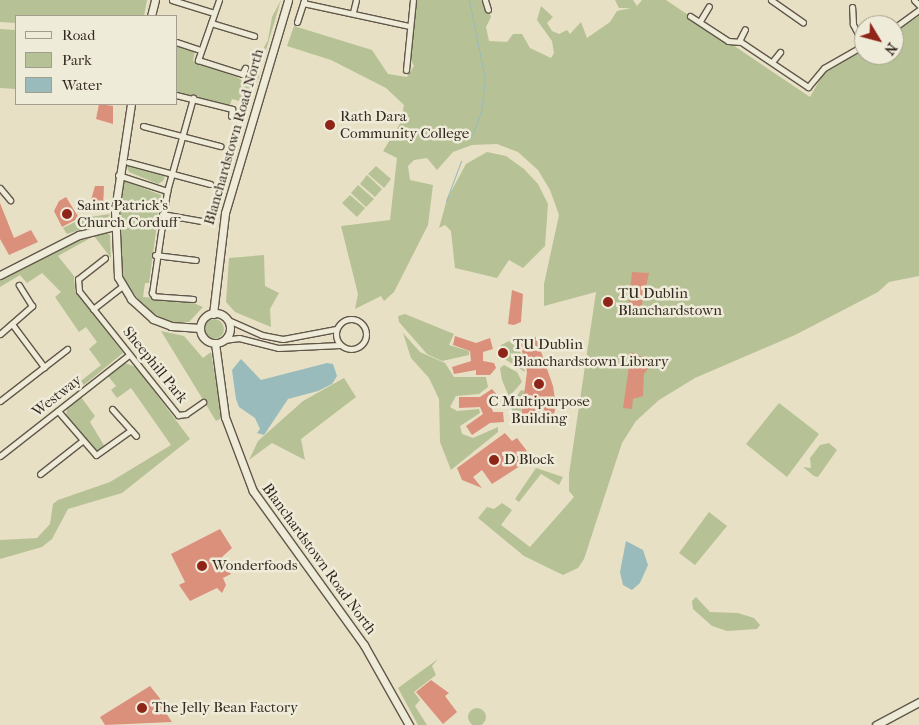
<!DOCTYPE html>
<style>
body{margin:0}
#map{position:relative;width:919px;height:725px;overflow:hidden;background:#e7e0c5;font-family:"IM FELL French Canon",serif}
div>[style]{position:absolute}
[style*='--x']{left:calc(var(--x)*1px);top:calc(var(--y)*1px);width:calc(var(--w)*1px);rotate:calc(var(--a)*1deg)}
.green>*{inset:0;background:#b6c295}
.round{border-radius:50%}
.water>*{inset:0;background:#99bbbc}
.stream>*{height:1px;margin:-0.5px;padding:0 0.5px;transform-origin:0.5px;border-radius:0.5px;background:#99bbbc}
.building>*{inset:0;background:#db907b}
.roads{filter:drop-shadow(1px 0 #615749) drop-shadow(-1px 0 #615749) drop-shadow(0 1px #615749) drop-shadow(0 -1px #615749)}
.street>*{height:5px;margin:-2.5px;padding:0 2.5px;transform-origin:2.5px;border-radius:2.5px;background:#efebd9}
.street>.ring{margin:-2.5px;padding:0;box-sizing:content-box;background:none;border:5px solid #efebd9;border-radius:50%}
.secondary>*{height:7px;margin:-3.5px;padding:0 3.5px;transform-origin:3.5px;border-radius:3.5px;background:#efebd9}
.secondary>.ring{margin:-3.5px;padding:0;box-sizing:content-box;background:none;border:7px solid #efebd9;border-radius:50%}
.dots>*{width:14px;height:14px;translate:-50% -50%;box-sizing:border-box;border:2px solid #efebd9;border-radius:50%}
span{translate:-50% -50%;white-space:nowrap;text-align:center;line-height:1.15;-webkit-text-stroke:5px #efebd9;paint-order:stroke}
.poi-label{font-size:15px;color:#342920}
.left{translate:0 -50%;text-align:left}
.street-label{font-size:15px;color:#342920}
.legend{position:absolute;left:15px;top:15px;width:162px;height:90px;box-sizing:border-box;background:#efebd9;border:1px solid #a49d8f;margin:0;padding:6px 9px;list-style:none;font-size:15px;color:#342920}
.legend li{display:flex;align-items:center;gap:10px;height:25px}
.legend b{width:25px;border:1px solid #a49d8f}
.north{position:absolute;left:854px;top:15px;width:50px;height:50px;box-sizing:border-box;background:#efebd9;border:1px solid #a49d8f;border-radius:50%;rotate:127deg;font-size:14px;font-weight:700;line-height:20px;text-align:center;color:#342920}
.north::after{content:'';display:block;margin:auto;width:18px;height:22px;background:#8f2418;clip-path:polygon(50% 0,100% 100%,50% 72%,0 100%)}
</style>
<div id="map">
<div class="green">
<div style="clip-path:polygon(0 0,147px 0,144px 16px,16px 16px,16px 23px,0 22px)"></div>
<div style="clip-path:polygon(281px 0,266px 50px,261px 58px,259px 77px,246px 103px,232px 99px,230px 105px,176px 92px,176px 44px,195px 50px,193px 61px,237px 77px,251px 87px,258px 76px,258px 64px,261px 53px,268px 40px,272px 17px)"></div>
<div style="clip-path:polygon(416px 0,484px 0,491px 17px,486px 27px,489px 41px,507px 42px,513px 34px,522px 34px,530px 48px,551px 58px,554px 53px,552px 41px,537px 20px,541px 6px,553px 17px,547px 23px,552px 31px,559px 34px,567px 30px,570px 34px,581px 22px,587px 38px,610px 22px,617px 11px,631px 8px,619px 8px,615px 0,633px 0,637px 6px,642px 0,666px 0,810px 97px,823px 74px,864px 50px,864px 55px,894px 55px,894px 33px,919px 16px,919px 276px,889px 282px,878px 292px,795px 335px,695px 378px,659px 400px,636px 421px,622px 443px,584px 559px,578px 568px,563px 575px,524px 556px,478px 518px,487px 507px,494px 509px,502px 503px,512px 510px,501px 525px,530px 547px,574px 497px,569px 491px,569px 474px,596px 292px,544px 306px,544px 284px,559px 215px,550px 190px,538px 170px,518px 152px,497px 144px,472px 145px,453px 152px,437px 170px,427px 158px,414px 160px,408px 166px,410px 180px,433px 185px,428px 225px,394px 292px,384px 301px,381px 296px,355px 309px,358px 294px,341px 226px,390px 220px,397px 158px,383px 151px,401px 122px,404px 105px,386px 88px,331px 60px,287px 46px,294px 26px,372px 50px,388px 74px,407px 77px,414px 66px,409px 57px)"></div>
<div style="clip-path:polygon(0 29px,16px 30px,16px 89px,0 88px)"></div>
<div style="clip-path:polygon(487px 152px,506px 156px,524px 169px,538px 184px,548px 204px,545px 246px,523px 268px,509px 260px,497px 278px,455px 268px,451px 231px,445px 225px,439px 228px,447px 199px,466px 164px)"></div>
<div style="clip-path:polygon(126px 164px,165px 176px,163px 181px,158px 184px,129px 172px)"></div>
<div style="clip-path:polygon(376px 166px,391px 179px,384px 188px,368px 174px)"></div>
<div style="clip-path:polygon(367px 175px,382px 189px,375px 197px,360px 184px)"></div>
<div style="clip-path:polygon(123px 180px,161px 195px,149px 283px,145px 283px,143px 297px,189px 301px,203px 307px,189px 322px,170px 322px,147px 310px,124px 281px,116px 236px)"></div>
<div style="clip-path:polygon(358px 185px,374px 199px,366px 207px,351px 193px)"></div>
<div style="clip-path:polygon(350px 195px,365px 208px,357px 217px,342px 203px)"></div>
<div style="clip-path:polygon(110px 214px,106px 221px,67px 234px,63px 228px,83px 218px)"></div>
<div style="clip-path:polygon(105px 231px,110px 235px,111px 258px,94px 236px,58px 256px,74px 276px,75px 290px,123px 353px,84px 385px,81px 381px,101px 365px,89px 349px,97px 342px,86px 327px,79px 332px,55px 297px,61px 292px,42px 273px,27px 283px,20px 275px,0 287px,0 279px,84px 237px)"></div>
<div style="clip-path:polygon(264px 255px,265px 286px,279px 293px,270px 309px,271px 327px,235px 312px,226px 302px,229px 258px)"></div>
<div style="clip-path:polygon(405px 314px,454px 334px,449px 345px,469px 351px,469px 355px,442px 361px,427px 354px,399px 322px,398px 316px)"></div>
<div class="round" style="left:204px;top:319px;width:20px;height:20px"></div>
<div style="clip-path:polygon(161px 331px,184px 336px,203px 358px,211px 352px,222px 418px,216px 421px)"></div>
<div style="clip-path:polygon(403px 333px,420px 352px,445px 363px,454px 377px,486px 377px,488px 387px,479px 394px,456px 396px,450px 407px,457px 411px,479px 409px,480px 413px,460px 426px,462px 434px,473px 438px,498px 427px,498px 432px,451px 470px,440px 442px,439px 399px,429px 378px,411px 358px)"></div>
<div style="clip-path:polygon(509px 341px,520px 350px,525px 372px,500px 356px,501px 345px)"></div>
<div style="clip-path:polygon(125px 363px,136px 367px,190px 439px,122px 493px,68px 509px,52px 539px,42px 547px,0 559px,0 540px,37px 538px,50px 524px,53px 504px,58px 500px,110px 482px,171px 445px,131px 388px,117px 398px,111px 390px,116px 386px,108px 376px)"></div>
<div style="clip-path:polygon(504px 365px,517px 372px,522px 382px,509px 397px,502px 380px,500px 368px)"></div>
<div style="clip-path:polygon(344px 378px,356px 397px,301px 439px,305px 460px,272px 443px,249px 460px,258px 441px,303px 401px)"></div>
<div style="clip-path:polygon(521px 390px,525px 391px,525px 398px,518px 421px,510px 406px)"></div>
<div style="clip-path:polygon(81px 397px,95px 416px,90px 422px,105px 447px,97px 451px,66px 416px,67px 408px)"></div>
<div style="clip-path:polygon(779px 403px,819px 434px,787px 477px,746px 444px)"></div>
<div style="clip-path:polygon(829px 443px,837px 450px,818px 477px,814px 476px,803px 467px,811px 468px,810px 458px,820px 445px)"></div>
<div style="clip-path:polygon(536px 468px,563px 477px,559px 485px,541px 474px,519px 502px,515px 499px)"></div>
<div style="clip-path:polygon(709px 512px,727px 526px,695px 565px,679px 553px)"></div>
<div style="clip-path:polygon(696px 597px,710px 612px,738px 613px,754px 618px,760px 625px,757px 629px,727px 631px,712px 626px,693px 609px,692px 601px)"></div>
<div style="clip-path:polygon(438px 659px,432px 666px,436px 675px,414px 692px,420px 700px,415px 706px,427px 725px,418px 725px,398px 688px)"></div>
<div class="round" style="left:468px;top:708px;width:18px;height:18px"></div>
</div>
<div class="water">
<div style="clip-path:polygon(241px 359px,261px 380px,327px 363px,333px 364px,337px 376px,332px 384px,318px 391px,288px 399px,264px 435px,257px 433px,260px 429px,255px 418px,239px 407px,236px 399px,232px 370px)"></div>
<div style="clip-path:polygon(626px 541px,643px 550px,648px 565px,640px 583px,632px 590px,623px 585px,620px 572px)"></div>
</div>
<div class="stream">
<div style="--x:469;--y:0;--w:81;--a:78.6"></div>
<div style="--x:485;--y:79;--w:32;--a:97"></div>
<div style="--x:481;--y:111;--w:30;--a:110"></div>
<div style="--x:446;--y:201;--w:43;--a:-69.4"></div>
</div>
<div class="building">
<div style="clip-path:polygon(99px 104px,113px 106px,113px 124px,96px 119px)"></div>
<div style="clip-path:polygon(95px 186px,104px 186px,103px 209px,96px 208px,98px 201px,91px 200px)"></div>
<div style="clip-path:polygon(66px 197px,79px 218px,62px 227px,54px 211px,59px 201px)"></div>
<div style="clip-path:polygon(0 203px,14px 238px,31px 230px,38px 242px,9px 255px,0 239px)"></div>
<div style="clip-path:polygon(632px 272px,649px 273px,641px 309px,628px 308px)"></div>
<div style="clip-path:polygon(512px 290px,523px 294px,521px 322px,514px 325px,508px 324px)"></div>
<div style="clip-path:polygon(455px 336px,476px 343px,490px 338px,493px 349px,483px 352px,483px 361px,494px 363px,496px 368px,490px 375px,476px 375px,476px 370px,454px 374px,452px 367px,471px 361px,470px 351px,453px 345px)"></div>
<div style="clip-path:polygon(536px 337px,553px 386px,556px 406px,551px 426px,546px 423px,528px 425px,529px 418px,521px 417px,527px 372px,520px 343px)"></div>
<div style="clip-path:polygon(631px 352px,647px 359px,650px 366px,644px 374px,643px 396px,633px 399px,632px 409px,623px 408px)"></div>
<div style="clip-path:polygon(492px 389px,498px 396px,490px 403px,493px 412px,503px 412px,504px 422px,490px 423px,472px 435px,466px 426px,483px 414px,480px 407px,459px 408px,459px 397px,480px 397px)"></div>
<div style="clip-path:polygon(505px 433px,512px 441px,517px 438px,527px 451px,518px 457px,523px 464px,492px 484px,482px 470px,473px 477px,482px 488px,462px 480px,457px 468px)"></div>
<div style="clip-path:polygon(220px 529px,232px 548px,222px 557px,231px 574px,223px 578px,226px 585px,222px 593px,217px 588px,190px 601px,179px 585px,185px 582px,171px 554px)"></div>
<div style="clip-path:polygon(431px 680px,449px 693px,445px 696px,457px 712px,443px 724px,416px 692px)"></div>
<div style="clip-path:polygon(150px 686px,170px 711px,166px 713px,172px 722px,105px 725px,100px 717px)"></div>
</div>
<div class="roads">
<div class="street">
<div style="--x:172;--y:0;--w:44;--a:17.2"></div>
<div style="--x:219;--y:0;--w:64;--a:109.3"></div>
<div style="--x:198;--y:60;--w:46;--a:17.7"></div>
<div style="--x:242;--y:74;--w:7;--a:-63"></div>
<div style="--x:485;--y:0;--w:10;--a:73"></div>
<div style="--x:771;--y:0;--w:39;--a:35"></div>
<div style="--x:914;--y:0;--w:7;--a:45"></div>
<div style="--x:303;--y:3;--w:108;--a:12.2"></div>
<div style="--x:353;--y:12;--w:12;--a:-76"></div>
<div style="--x:690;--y:16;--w:45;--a:33.3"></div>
<div style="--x:728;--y:41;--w:13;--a:4"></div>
<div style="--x:741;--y:42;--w:81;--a:33.9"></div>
<div style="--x:808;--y:87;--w:25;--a:-50"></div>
<div style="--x:824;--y:68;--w:46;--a:-29.9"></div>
<div style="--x:864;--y:45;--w:24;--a:-118"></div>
<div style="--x:853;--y:24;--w:17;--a:-93"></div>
<div style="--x:700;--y:21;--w:17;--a:-59"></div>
<div style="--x:297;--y:22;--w:23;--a:-72"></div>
<div style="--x:211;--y:23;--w:45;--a:16.8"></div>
<div style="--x:894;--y:28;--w:31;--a:-36"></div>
<div style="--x:739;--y:41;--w:13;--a:-63"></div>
<div style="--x:176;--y:42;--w:26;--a:18"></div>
<div style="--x:772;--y:62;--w:13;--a:-51"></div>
<div style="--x:406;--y:70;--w:70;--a:-84.3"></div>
<div style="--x:176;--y:95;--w:58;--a:14"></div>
<div style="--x:232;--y:109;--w:7;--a:98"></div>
<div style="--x:143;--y:126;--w:80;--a:14.6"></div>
<div style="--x:128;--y:162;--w:85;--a:15"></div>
<div style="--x:118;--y:175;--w:52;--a:18.1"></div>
<div style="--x:0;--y:188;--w:16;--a:50"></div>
<div style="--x:162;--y:214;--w:40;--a:10"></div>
<div style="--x:155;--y:255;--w:41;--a:7"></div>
<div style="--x:105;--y:258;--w:34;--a:142"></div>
<div style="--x:78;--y:279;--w:12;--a:85"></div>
<div style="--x:79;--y:291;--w:159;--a:51.4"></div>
<div style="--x:178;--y:415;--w:8;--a:-7"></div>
<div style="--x:186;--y:414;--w:21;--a:-35"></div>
<div style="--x:193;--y:299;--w:39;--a:-176"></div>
<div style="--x:154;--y:296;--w:4;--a:-124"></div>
<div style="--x:152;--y:293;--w:103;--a:-81.6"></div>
<div style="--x:167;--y:191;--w:97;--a:-74.4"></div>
<div style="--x:93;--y:309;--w:37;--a:-38"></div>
<div class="ring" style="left:336px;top:319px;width:25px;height:25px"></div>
<div style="--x:226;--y:319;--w:39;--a:24"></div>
<div style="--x:262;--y:335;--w:21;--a:11"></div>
<div style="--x:283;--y:339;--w:54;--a:-10.7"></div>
<div style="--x:12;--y:324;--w:54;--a:53.3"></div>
<div style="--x:0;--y:334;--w:43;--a:-41.2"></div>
<div style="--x:32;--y:306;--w:25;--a:-122"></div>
<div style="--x:224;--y:340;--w:15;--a:-8"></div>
<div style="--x:239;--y:338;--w:40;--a:14.4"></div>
<div style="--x:278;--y:348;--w:62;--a:-2.8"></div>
<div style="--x:0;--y:401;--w:85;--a:-37.8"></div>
<div style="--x:112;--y:409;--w:36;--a:48"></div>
<div style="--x:58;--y:411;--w:58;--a:49.2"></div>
<div style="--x:96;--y:455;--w:43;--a:-35.5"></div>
<div style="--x:0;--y:456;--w:164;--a:-38.1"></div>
<div style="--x:40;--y:474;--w:53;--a:-38.2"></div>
</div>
<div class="secondary">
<div style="--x:151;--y:16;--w:16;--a:-76"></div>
<div style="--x:131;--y:104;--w:107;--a:98.6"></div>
<div style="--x:115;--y:210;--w:67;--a:87.4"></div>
<div style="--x:118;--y:277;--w:26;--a:59"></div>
<div style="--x:131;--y:299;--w:30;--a:42"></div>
<div style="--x:153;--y:319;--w:19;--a:21"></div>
<div style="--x:171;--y:326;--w:29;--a:4"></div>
<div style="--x:0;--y:275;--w:89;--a:-26.9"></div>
<div style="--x:79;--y:235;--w:36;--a:-14"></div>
<div class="ring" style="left:200px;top:313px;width:23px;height:23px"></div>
<div style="--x:213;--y:314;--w:102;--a:-83.2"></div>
<div style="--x:225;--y:213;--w:222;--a:-73.5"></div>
<div style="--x:215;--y:343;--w:75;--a:82.3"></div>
<div style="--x:225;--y:417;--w:79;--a:69.3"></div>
<div style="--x:253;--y:491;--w:190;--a:54.2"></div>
<div style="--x:364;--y:645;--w:92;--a:60.6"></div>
<div style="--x:876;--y:725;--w:49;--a:-28.1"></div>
</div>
</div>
<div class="dots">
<div style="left:330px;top:125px;background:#8f2418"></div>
<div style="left:67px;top:214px;background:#8f2418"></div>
<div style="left:608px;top:302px;background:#8f2418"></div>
<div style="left:503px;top:353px;background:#8f2418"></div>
<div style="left:539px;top:384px;background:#8f2418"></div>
<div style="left:494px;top:460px;background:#8f2418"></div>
<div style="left:202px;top:566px;background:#8f2418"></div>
<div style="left:142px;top:708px;background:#8f2418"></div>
</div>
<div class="poi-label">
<span class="left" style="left:340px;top:125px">Rath Dara<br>Community College</span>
<span class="left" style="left:77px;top:214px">Saint Patrick's<br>Church Corduff</span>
<span class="left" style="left:618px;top:302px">TU Dublin<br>Blanchardstown</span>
<span class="left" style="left:513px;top:353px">TU Dublin<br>Blanchardstown Library</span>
<span style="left:539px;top:410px">C Multipurpose<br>Building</span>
<span class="left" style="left:504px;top:460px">D Block</span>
<span class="left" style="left:212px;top:566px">Wonderfoods</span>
<span class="left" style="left:152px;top:708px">The Jelly Bean Factory</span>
</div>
<div class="street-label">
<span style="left:234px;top:137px;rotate:-74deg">Blanchardstown Road North</span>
<span style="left:155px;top:365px;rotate:51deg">Sheephill Park</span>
<span style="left:57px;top:396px;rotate:-38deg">Westway</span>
<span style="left:319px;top:559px;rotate:54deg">Blanchardstown Road North</span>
</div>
<ul class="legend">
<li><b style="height:6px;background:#efebd9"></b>Road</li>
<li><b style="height:14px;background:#b6c295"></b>Park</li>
<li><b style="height:14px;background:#99bbbc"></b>Water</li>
</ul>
<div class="north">N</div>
</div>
